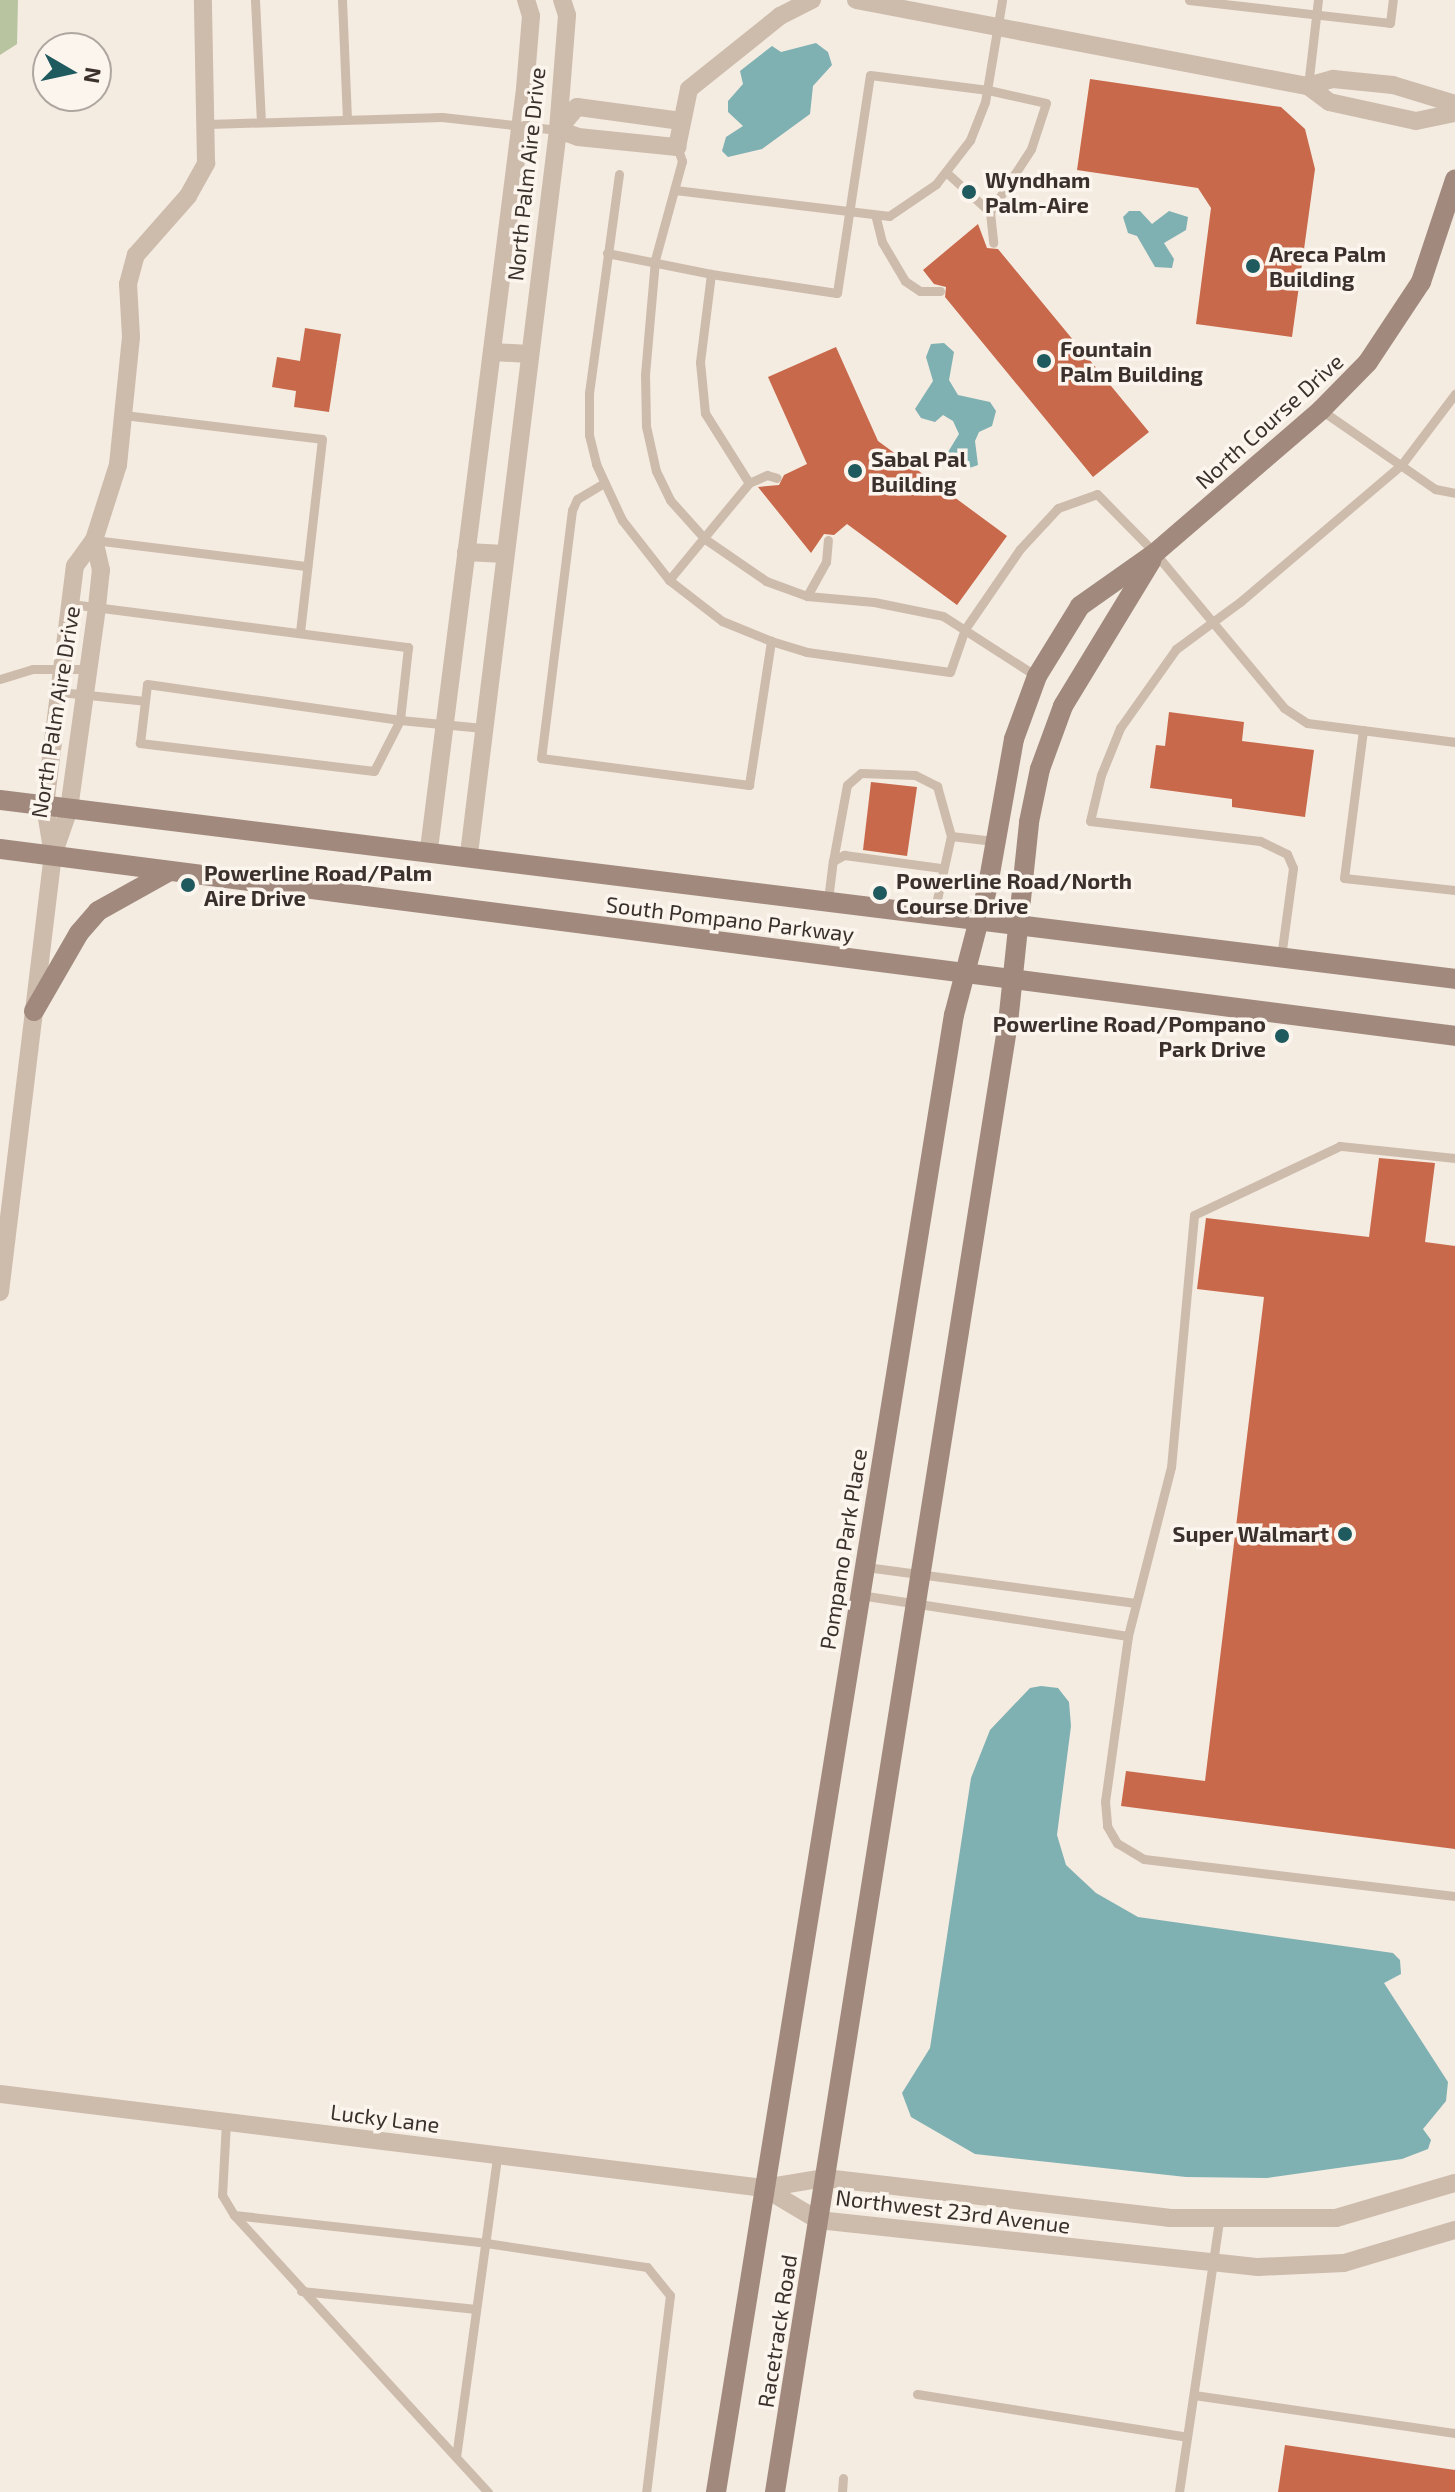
<!DOCTYPE html>
<style>
body{margin:0}
#map{position:relative;width:1455px;height:2492px;overflow:hidden;background:#f4ebe1;font-family:"Exo 2",sans-serif}
div>[style]{position:absolute}
[style*='--x']{left:calc(var(--x)*1px);top:calc(var(--y)*1px);width:calc(var(--w)*1px);rotate:calc(var(--a)*1deg)}
.green>*{inset:0;background:#b8c4a0}
.water>*{inset:0;background:#7fb0b2}
.building>*{inset:0;background:#c8694b}
.lane>*{height:9px;margin:-4.5px;padding:0 4.5px;transform-origin:4.5px;border-radius:4.5px;background:#cdbbac}
.street>*{height:18px;margin:-9px;padding:0 9px;transform-origin:9px;border-radius:9px;background:#cdbbac}
.secondary>*{height:20px;margin:-10px;padding:0 10px;transform-origin:10px;border-radius:10px;background:#a18a7d}
.dots>*{width:22px;height:22px;translate:-50% -50%;box-sizing:border-box;border:4px solid #fbf5ee;border-radius:50%}
span{translate:-50% -50%;white-space:nowrap;text-align:center;line-height:1.15;-webkit-text-stroke:7px #fbf5ee;paint-order:stroke}
.street-label{font-size:22px;color:#3b302b}
.poi-label{font-size:22px;color:#3b302b;font-weight:700}
.left{translate:0 -50%;text-align:left}
.right{translate:-100% -50%;text-align:right}
.north{position:absolute;left:32px;top:32px;width:80px;height:80px;box-sizing:border-box;background:#fbf5ee;border:2px solid #aea6a0;border-radius:50%;rotate:99deg;font-size:22px;font-weight:700;line-height:32px;text-align:center;color:#3b302b}
.north::after{content:'';display:block;margin:auto;width:28px;height:36px;background:#1f5a5e;clip-path:polygon(50% 0,100% 100%,50% 72%,0 100%)}
</style>
<div id="map">
<div class="green">
<div style="clip-path:polygon(0 0,18px 0,17px 44px,0 55px)"></div>
</div>
<div class="water">
<div style="clip-path:polygon(816px 43px,828px 52px,832px 65px,813px 86px,810px 114px,762px 149px,728px 157px,722px 151px,726px 137px,743px 126px,728px 112px,728px 101px,743px 84px,740px 71px,772px 46px,781px 52px)"></div>
<div style="clip-path:polygon(1129px 211px,1140px 211px,1152px 224px,1169px 211px,1188px 217px,1186px 230px,1164px 243px,1174px 259px,1172px 268px,1155px 267px,1137px 236px,1128px 233px,1123px 217px)"></div>
<div style="clip-path:polygon(944px 343px,954px 352px,949px 380px,958px 395px,990px 402px,996px 411px,992px 426px,979px 432px,975px 441px,978px 465px,964px 470px,945px 457px,959px 434px,953px 421px,943px 415px,935px 422px,921px 418px,915px 409px,933px 381px,926px 357px,931px 344px)"></div>
<div style="clip-path:polygon(1041px 1686px,1058px 1688px,1069px 1702px,1071px 1726px,1057px 1835px,1066px 1865px,1096px 1893px,1138px 1917px,1393px 1953px,1400px 1960px,1401px 1974px,1384px 1983px,1448px 2082px,1446px 2101px,1423px 2129px,1431px 2140px,1428px 2149px,1402px 2159px,1267px 2178px,1186px 2177px,975px 2154px,911px 2117px,902px 2093px,930px 2048px,971px 1778px,990px 1730px,1030px 1688px)"></div>
</div>
<div class="building">
<div style="clip-path:polygon(1090px 79px,1281px 107px,1305px 129px,1315px 169px,1292px 337px,1196px 324px,1211px 208px,1198px 188px,1077px 170px)"></div>
<div style="clip-path:polygon(978px 224px,987px 248px,998px 249px,1149px 432px,1093px 477px,945px 297px,946px 287px,934px 284px,923px 270px)"></div>
<div style="clip-path:polygon(305px 328px,341px 334px,329px 412px,294px 407px,296px 391px,272px 387px,277px 357px,300px 361px)"></div>
<div style="clip-path:polygon(836px 347px,878px 441px,1007px 536px,957px 605px,847px 524px,834px 535px,824px 534px,811px 553px,758px 487px,779px 485px,784px 475px,807px 464px,768px 377px)"></div>
<div style="clip-path:polygon(1169px 712px,1244px 722px,1242px 741px,1314px 750px,1305px 817px,1232px 807px,1232px 799px,1150px 788px,1156px 745px,1165px 746px)"></div>
<div style="clip-path:polygon(871px 782px,917px 787px,907px 856px,863px 850px)"></div>
<div style="clip-path:polygon(1379px 1158px,1435px 1163px,1425px 1242px,1455px 1246px,1455px 1849px,1121px 1806px,1126px 1771px,1205px 1781px,1264px 1297px,1197px 1289px,1206px 1218px,1369px 1237px)"></div>
<div style="clip-path:polygon(1285px 2445px,1455px 2470px,1455px 2492px,1278px 2492px)"></div>
</div>
<div class="lane">
<div style="--x:255;--y:0;--w:121;--a:87.2"></div>
<div style="--x:342;--y:0;--w:119;--a:87.6"></div>
<div style="--x:1189;--y:0;--w:202;--a:6.5"></div>
<div style="--x:1390;--y:23;--w:23;--a:-83"></div>
<div style="--x:1308;--y:86;--w:87;--a:-83.4"></div>
<div style="--x:208;--y:124;--w:234;--a:-1.7"></div>
<div style="--x:442;--y:117;--w:117;--a:6.4"></div>
<div style="--x:677;--y:147;--w:15;--a:70"></div>
<div style="--x:682;--y:161;--w:103;--a:105.3"></div>
<div style="--x:655;--y:260;--w:114;--a:95"></div>
<div style="--x:645;--y:374;--w:52;--a:88.9"></div>
<div style="--x:646;--y:426;--w:46;--a:77.5"></div>
<div style="--x:656;--y:471;--w:32;--a:64"></div>
<div style="--x:670;--y:500;--w:52;--a:48.1"></div>
<div style="--x:705;--y:539;--w:74;--a:34.5"></div>
<div style="--x:766;--y:581;--w:44;--a:20.1"></div>
<div style="--x:807;--y:596;--w:39;--a:-61"></div>
<div style="--x:826;--y:562;--w:22;--a:-85"></div>
<div style="--x:947;--y:173;--w:58;--a:42.2"></div>
<div style="--x:990;--y:212;--w:31;--a:84"></div>
<div style="--x:619;--y:174;--w:221;--a:97.8"></div>
<div style="--x:589;--y:393;--w:42;--a:90"></div>
<div style="--x:589;--y:435;--w:30;--a:76"></div>
<div style="--x:596;--y:464;--w:62;--a:65.1"></div>
<div style="--x:622;--y:520;--w:76;--a:51.9"></div>
<div style="--x:669;--y:580;--w:126;--a:-50.5"></div>
<div style="--x:749;--y:483;--w:83;--a:-122.2"></div>
<div style="--x:705;--y:413;--w:51;--a:-95.6"></div>
<div style="--x:700;--y:362;--w:89;--a:-82.9"></div>
<div style="--x:711;--y:274;--w:127;--a:8.6"></div>
<div style="--x:837;--y:293;--w:220;--a:-81.4"></div>
<div style="--x:870;--y:75;--w:119;--a:7.2"></div>
<div style="--x:988;--y:90;--w:59;--a:12.6"></div>
<div style="--x:1046;--y:103;--w:48;--a:108.1"></div>
<div style="--x:1031;--y:149;--w:75;--a:123.1"></div>
<div style="--x:675;--y:190;--w:216;--a:6.9"></div>
<div style="--x:889;--y:216;--w:57;--a:-34.2"></div>
<div style="--x:936;--y:184;--w:56;--a:-52.3"></div>
<div style="--x:970;--y:140;--w:41;--a:-68.5"></div>
<div style="--x:985;--y:102;--w:103;--a:-80.5"></div>
<div style="--x:876;--y:218;--w:25;--a:76"></div>
<div style="--x:882;--y:242;--w:45;--a:59.5"></div>
<div style="--x:905;--y:281;--w:18;--a:34"></div>
<div style="--x:920;--y:291;--w:20;--a:0"></div>
<div style="--x:607;--y:253;--w:106;--a:11.4"></div>
<div style="--x:1321;--y:410;--w:139;--a:34.7"></div>
<div style="--x:1435;--y:489;--w:20;--a:11"></div>
<div style="--x:124;--y:415;--w:199;--a:6.9"></div>
<div style="--x:322;--y:439;--w:195;--a:96.5"></div>
<div style="--x:604;--y:483;--w:31;--a:149"></div>
<div style="--x:577;--y:499;--w:12;--a:114"></div>
<div style="--x:572;--y:510;--w:250;--a:97.1"></div>
<div style="--x:541;--y:758;--w:210;--a:7.4"></div>
<div style="--x:749;--y:785;--w:146;--a:-81.3"></div>
<div style="--x:749;--y:483;--w:20;--a:-24"></div>
<div style="--x:767;--y:475;--w:10;--a:17"></div>
<div style="--x:94;--y:540;--w:215;--a:7"></div>
<div style="--x:669;--y:580;--w:67;--a:37.7"></div>
<div style="--x:722;--y:621;--w:53;--a:22.2"></div>
<div style="--x:771;--y:641;--w:38;--a:17"></div>
<div style="--x:807;--y:652;--w:144;--a:8"></div>
<div style="--x:950;--y:672;--w:46;--a:-70.8"></div>
<div style="--x:965;--y:629;--w:97;--a:-55.5"></div>
<div style="--x:1020;--y:549;--w:56;--a:-47.2"></div>
<div style="--x:1058;--y:508;--w:41;--a:-19.7"></div>
<div style="--x:1097;--y:494;--w:83;--a:45.5"></div>
<div style="--x:1155;--y:553;--w:202;--a:50.2"></div>
<div style="--x:1284;--y:708;--w:27;--a:33"></div>
<div style="--x:1307;--y:723;--w:149;--a:7.3"></div>
<div style="--x:807;--y:596;--w:67;--a:5.1"></div>
<div style="--x:874;--y:602;--w:70;--a:11.5"></div>
<div style="--x:943;--y:616;--w:111;--a:32.8"></div>
<div style="--x:71;--y:604;--w:340;--a:7.3"></div>
<div style="--x:408;--y:647;--w:73;--a:96.3"></div>
<div style="--x:400;--y:720;--w:57;--a:117"></div>
<div style="--x:374;--y:771;--w:236;--a:-173.2"></div>
<div style="--x:140;--y:743;--w:59;--a:-83.2"></div>
<div style="--x:147;--y:684;--w:256;--a:8.1"></div>
<div style="--x:400;--y:720;--w:83;--a:5.5"></div>
<div style="--x:0;--y:679;--w:34;--a:-17"></div>
<div style="--x:33;--y:669;--w:55;--a:0"></div>
<div style="--x:60;--y:692;--w:85;--a:6"></div>
<div style="--x:1363;--y:730;--w:149;--a:97.3"></div>
<div style="--x:1344;--y:878;--w:112;--a:6.2"></div>
<div style="--x:833;--y:861;--w:77;--a:-79.6"></div>
<div style="--x:847;--y:785;--w:18;--a:-41"></div>
<div style="--x:861;--y:773;--w:54;--a:2.1"></div>
<div style="--x:915;--y:775;--w:25;--a:27"></div>
<div style="--x:937;--y:786;--w:52;--a:74.4"></div>
<div style="--x:828;--y:900;--w:39;--a:-83"></div>
<div style="--x:833;--y:861;--w:13;--a:-29"></div>
<div style="--x:844;--y:855;--w:99;--a:7.6"></div>
<div style="--x:934;--y:913;--w:79;--a:-77.6"></div>
<div style="--x:951;--y:836;--w:43;--a:6.6"></div>
<div style="--x:1281;--y:957;--w:90;--a:-82.3"></div>
<div style="--x:1293;--y:868;--w:15;--a:-113"></div>
<div style="--x:1287;--y:854;--w:30;--a:-154"></div>
<div style="--x:1260;--y:841;--w:171;--a:-173.3"></div>
<div style="--x:1090;--y:821;--w:47;--a:-76.6"></div>
<div style="--x:1101;--y:775;--w:51;--a:-68"></div>
<div style="--x:1120;--y:728;--w:97;--a:-54.7"></div>
<div style="--x:1176;--y:649;--w:79;--a:-36.3"></div>
<div style="--x:1240;--y:602;--w:213;--a:-40.4"></div>
<div style="--x:1402;--y:464;--w:88;--a:-52.9"></div>
<div style="--x:1455;--y:1158;--w:116;--a:-174"></div>
<div style="--x:1340;--y:1146;--w:161;--a:154.7"></div>
<div style="--x:1194;--y:1215;--w:253;--a:95.2"></div>
<div style="--x:1171;--y:1467;--w:174;--a:104.3"></div>
<div style="--x:1128;--y:1636;--w:167;--a:97.9"></div>
<div style="--x:1105;--y:1801;--w:25;--a:85"></div>
<div style="--x:1107;--y:1826;--w:20;--a:60"></div>
<div style="--x:1117;--y:1843;--w:31;--a:31"></div>
<div style="--x:1144;--y:1859;--w:313;--a:6.8"></div>
<div style="--x:866;--y:1567;--w:272;--a:7.6"></div>
<div style="--x:860;--y:1595;--w:271;--a:8.7"></div>
<div style="--x:226;--y:2122;--w:73;--a:93.1"></div>
<div style="--x:222;--y:2195;--w:23;--a:59"></div>
<div style="--x:234;--y:2215;--w:376;--a:47.5"></div>
<div style="--x:234;--y:2215;--w:254;--a:6.3"></div>
<div style="--x:486;--y:2243;--w:163;--a:8.5"></div>
<div style="--x:647;--y:2267;--w:36;--a:51"></div>
<div style="--x:670;--y:2295;--w:198;--a:96.9"></div>
<div style="--x:301;--y:2291;--w:176;--a:5.9"></div>
<div style="--x:917;--y:2394;--w:273;--a:9"></div>
<div style="--x:1194;--y:2395;--w:264;--a:8.3"></div>
<div style="--x:456;--y:2457;--w:304;--a:-82.2"></div>
<div style="--x:842;--y:2492;--w:14;--a:-86"></div>
<div style="--x:1179;--y:2492;--w:275;--a:-81.6"></div>
</div>
<div class="street">
<div style="--x:856;--y:0;--w:460;--a:10.8"></div>
<div style="--x:1308;--y:86;--w:26;--a:37"></div>
<div style="--x:1329;--y:102;--w:89;--a:12.3"></div>
<div style="--x:1416;--y:121;--w:40;--a:-12"></div>
<div style="--x:1308;--y:86;--w:26;--a:-16"></div>
<div style="--x:1333;--y:79;--w:60;--a:5.7"></div>
<div style="--x:1393;--y:85;--w:65;--a:17"></div>
<div style="--x:681;--y:121;--w:105;--a:-172.3"></div>
<div style="--x:577;--y:107;--w:30;--a:130"></div>
<div style="--x:558;--y:130;--w:21;--a:19"></div>
<div style="--x:578;--y:137;--w:100;--a:5.8"></div>
<div style="--x:677;--y:147;--w:59;--a:-78.3"></div>
<div style="--x:689;--y:89;--w:117;--a:-38.7"></div>
<div style="--x:780;--y:16;--w:36;--a:-27"></div>
<div style="--x:492;--y:352;--w:37;--a:3"></div>
<div style="--x:466;--y:552;--w:39;--a:3"></div>
<div style="--x:429;--y:849;--w:766;--a:-82.8"></div>
<div style="--x:525;--y:89;--w:73;--a:-85.3"></div>
<div style="--x:531;--y:16;--w:17;--a:-107"></div>
<div style="--x:469;--y:854;--w:729;--a:-82.99"></div>
<div style="--x:558;--y:130;--w:115;--a:-85.5"></div>
<div style="--x:567;--y:15;--w:16;--a:-108"></div>
<div style="--x:53;--y:855;--w:50;--a:-99.3"></div>
<div style="--x:45;--y:806;--w:242;--a:-82.9"></div>
<div style="--x:75;--y:566;--w:32;--a:-54"></div>
<div style="--x:94;--y:540;--w:79;--a:-72.3"></div>
<div style="--x:118;--y:465;--w:129;--a:-84.2"></div>
<div style="--x:131;--y:337;--w:53;--a:-93.2"></div>
<div style="--x:128;--y:284;--w:30;--a:-75"></div>
<div style="--x:136;--y:255;--w:79;--a:-48.6"></div>
<div style="--x:188;--y:196;--w:38;--a:-61"></div>
<div style="--x:206;--y:163;--w:163;--a:-91.1"></div>
<div style="--x:0;--y:1292;--w:440;--a:-83.1"></div>
<div style="--x:53;--y:855;--w:49;--a:-70.8"></div>
<div style="--x:69;--y:809;--w:204;--a:-82.1"></div>
<div style="--x:97;--y:607;--w:37;--a:-84"></div>
<div style="--x:101;--y:570;--w:31;--a:-103"></div>
<div style="--x:0;--y:2094;--w:770;--a:7.01"></div>
<div style="--x:764;--y:2188;--w:62;--a:-9.3"></div>
<div style="--x:825;--y:2178;--w:346;--a:6.6"></div>
<div style="--x:1169;--y:2218;--w:167;--a:0"></div>
<div style="--x:1336;--y:2218;--w:124;--a:-16.4"></div>
<div style="--x:764;--y:2188;--w:63;--a:30.7"></div>
<div style="--x:818;--y:2220;--w:443;--a:6.1"></div>
<div style="--x:1258;--y:2267;--w:86;--a:-2.7"></div>
<div style="--x:1344;--y:2263;--w:116;--a:-16.6"></div>
</div>
<div class="secondary">
<div style="--x:0;--y:800;--w:1466;--a:7.01"></div>
<div style="--x:0;--y:849;--w:1467;--a:7.32"></div>
<div style="--x:34;--y:1011;--w:90;--a:-60"></div>
<div style="--x:79;--y:933;--w:29;--a:-49"></div>
<div style="--x:98;--y:911;--w:82;--a:-29.1"></div>
<div style="--x:716;--y:2492;--w:1496;--a:-80.85"></div>
<div style="--x:954;--y:1015;--w:134;--a:-75.3"></div>
<div style="--x:988;--y:885;--w:148;--a:-79.9"></div>
<div style="--x:1014;--y:739;--w:67;--a:-69.9"></div>
<div style="--x:1037;--y:676;--w:82;--a:-58.4"></div>
<div style="--x:1080;--y:606;--w:92;--a:-35.2"></div>
<div style="--x:1155;--y:553;--w:219;--a:-40.7"></div>
<div style="--x:1321;--y:410;--w:67;--a:-45.6"></div>
<div style="--x:1368;--y:362;--w:96;--a:-56.5"></div>
<div style="--x:1421;--y:282;--w:108;--a:-71.6"></div>
<div style="--x:775;--y:2492;--w:1487;--a:-80.99"></div>
<div style="--x:1008;--y:1023;--w:202;--a:-84"></div>
<div style="--x:1029;--y:822;--w:54;--a:-78.3"></div>
<div style="--x:1040;--y:769;--w:67;--a:-69.9"></div>
<div style="--x:1063;--y:706;--w:170;--a:-58.7"></div>
</div>
<div class="dots">
<div style="left:969px;top:192px;background:#1f5a5e"></div>
<div style="left:1253px;top:266px;background:#1f5a5e"></div>
<div style="left:1044px;top:361px;background:#1f5a5e"></div>
<div style="left:855px;top:471px;background:#1f5a5e"></div>
<div style="left:188px;top:885px;background:#1f5a5e"></div>
<div style="left:880px;top:893px;background:#1f5a5e"></div>
<div style="left:1282px;top:1036px;background:#1f5a5e"></div>
<div style="left:1345px;top:1534px;background:#1f5a5e"></div>
</div>
<div class="street-label">
<span style="left:526px;top:174px;rotate:-84deg">North Palm Aire Drive</span>
<span style="left:1269px;top:421px;rotate:-42deg">North Course Drive</span>
<span style="left:55px;top:712px;rotate:-81deg">North Palm Aire Drive</span>
<span style="left:730px;top:919px;rotate:7deg">South Pompano Parkway</span>
<span style="left:843px;top:1549px;rotate:-81deg">Pompano Park Place</span>
<span style="left:385px;top:2118px;rotate:7deg">Lucky Lane</span>
<span style="left:953px;top:2211px;rotate:7deg">Northwest 23rd Avenue</span>
<span style="left:777px;top:2331px;rotate:-81deg">Racetrack Road</span>
</div>
<div class="poi-label">
<span class="left" style="left:985px;top:192px">Wyndham<br>Palm-Aire</span>
<span class="left" style="left:1269px;top:266px">Areca Palm<br>Building</span>
<span class="left" style="left:1060px;top:361px">Fountain<br>Palm Building</span>
<span class="left" style="left:871px;top:471px">Sabal Pal<br>Building</span>
<span class="left" style="left:204px;top:885px">Powerline Road/Palm<br>Aire Drive</span>
<span class="left" style="left:896px;top:893px">Powerline Road/North<br>Course Drive</span>
<span class="right" style="left:1266px;top:1036px">Powerline Road/Pompano<br>Park Drive</span>
<span class="right" style="left:1329px;top:1534px">Super Walmart</span>
</div>
<div class="north">N</div>
</div>
